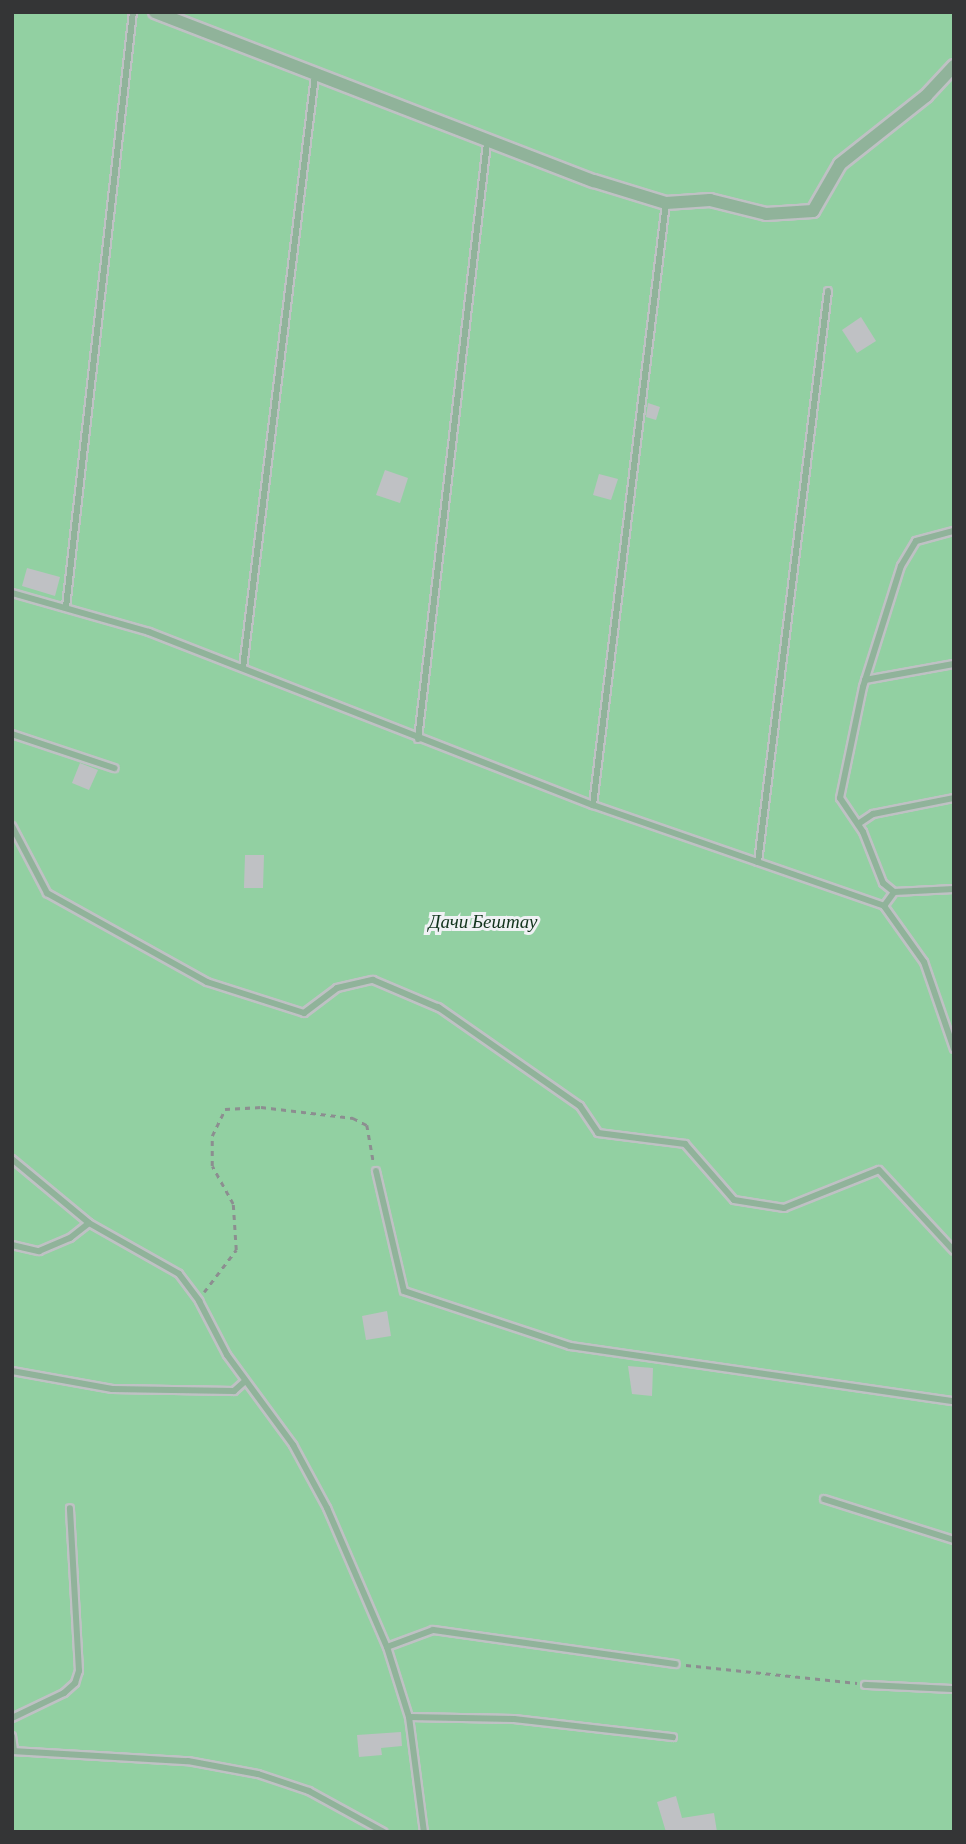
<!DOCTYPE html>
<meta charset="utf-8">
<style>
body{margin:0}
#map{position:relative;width:966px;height:1844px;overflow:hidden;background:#e2e4e7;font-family:"Crimson Pro",serif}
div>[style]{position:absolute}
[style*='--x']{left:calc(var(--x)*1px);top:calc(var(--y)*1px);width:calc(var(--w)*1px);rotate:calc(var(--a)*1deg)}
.green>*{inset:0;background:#92d0a2}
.building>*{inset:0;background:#bfc1c4}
.path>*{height:2.5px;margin-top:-1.25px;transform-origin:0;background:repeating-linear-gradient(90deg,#8c8e90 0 5px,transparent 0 10px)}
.roads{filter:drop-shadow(2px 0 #bfc1c4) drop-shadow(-2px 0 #bfc1c4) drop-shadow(0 2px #bfc1c4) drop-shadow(0 -2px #bfc1c4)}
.lane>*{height:6px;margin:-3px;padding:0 3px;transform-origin:3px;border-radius:3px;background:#90b39a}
.street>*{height:12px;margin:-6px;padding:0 6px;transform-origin:6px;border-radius:6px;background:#90b39a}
span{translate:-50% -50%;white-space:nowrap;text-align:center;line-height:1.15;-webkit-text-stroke:6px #eff1f4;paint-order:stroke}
.park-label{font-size:19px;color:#12341d;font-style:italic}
.frame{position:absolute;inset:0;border:14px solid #343536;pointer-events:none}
</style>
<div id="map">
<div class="green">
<div style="clip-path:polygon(12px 12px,954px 12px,954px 1832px,12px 1832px)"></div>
</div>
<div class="building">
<div style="clip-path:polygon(861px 317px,876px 341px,857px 353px,842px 330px)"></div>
<div style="clip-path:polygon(648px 403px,660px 407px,656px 420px,646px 417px)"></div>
<div style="clip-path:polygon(385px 470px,408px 478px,400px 503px,376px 495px)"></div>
<div style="clip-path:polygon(599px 474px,618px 479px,611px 500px,593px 495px)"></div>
<div style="clip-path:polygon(27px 568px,60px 577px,55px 596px,22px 586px)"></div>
<div style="clip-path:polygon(80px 763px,98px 770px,89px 790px,72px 783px)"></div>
<div style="clip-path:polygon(245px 855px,264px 855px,263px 888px,244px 888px)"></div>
<div style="clip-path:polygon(387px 1311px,391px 1336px,366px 1340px,362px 1316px)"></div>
<div style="clip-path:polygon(628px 1366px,653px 1368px,652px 1396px,632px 1394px)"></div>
<div style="clip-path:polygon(401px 1732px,402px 1746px,381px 1748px,382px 1755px,359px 1757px,357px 1735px)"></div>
<div style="clip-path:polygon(676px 1796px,682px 1818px,714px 1813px,717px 1832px,666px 1832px,657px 1802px)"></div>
</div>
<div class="path">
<div style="--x:204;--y:1292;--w:53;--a:-52.7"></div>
<div style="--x:236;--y:1250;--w:46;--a:-93.7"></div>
<div style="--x:233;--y:1204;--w:43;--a:-118.9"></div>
<div style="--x:212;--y:1166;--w:30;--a:-90"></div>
<div style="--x:212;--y:1136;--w:30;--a:-64"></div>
<div style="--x:225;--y:1109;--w:36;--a:-3"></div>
<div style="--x:261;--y:1107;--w:93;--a:6.8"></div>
<div style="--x:353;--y:1118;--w:16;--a:27"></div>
<div style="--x:367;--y:1125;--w:39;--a:80"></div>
<div style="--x:686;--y:1665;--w:172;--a:6"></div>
</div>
<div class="roads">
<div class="lane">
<div style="--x:12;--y:593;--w:142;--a:15.9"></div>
<div style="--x:149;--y:632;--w:477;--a:21.3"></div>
<div style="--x:593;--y:805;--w:308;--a:19.1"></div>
<div style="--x:884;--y:906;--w:69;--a:54.5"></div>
<div style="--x:924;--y:962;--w:92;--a:71"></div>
<div style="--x:66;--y:607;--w:599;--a:-83.58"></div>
<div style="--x:243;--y:668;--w:596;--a:-83.07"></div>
<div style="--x:865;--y:680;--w:90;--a:-10.2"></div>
<div style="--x:12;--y:734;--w:108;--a:18.4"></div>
<div style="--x:418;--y:739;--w:600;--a:-83.4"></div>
<div style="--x:593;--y:805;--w:606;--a:-83.09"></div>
<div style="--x:858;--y:824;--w:18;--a:-34"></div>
<div style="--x:873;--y:814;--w:83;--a:-11.2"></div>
<div style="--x:12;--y:826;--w:76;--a:62.4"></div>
<div style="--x:47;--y:893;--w:183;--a:29.1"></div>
<div style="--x:207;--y:982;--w:102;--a:17.7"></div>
<div style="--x:304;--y:1013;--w:41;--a:-37.1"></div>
<div style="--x:337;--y:988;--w:37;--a:-13"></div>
<div style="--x:373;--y:980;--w:72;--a:23"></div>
<div style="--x:758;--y:862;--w:575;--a:-83.01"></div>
<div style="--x:894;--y:892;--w:14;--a:-141"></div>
<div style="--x:883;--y:883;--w:55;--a:-111.4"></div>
<div style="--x:863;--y:832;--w:41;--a:-124.1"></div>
<div style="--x:840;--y:798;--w:113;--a:-78.3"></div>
<div style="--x:863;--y:687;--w:127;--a:-72.6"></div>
<div style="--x:901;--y:566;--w:29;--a:-59"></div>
<div style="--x:916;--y:541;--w:39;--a:-15"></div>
<div style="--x:884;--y:906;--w:17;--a:-54"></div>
<div style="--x:894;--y:892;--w:60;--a:-2.9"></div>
<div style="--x:438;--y:1007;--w:173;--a:34.9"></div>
<div style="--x:580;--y:1106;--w:32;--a:56"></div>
<div style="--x:598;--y:1133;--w:88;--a:7.2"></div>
<div style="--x:685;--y:1144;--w:74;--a:48.8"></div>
<div style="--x:734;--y:1200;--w:51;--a:9.1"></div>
<div style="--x:784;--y:1208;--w:102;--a:-21.8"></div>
<div style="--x:879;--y:1170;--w:110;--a:47.2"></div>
<div style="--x:12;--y:1159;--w:100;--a:39.7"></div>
<div style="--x:89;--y:1223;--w:103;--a:29.5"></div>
<div style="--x:179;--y:1274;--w:34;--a:53"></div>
<div style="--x:199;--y:1301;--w:61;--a:62.6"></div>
<div style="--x:227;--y:1355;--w:112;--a:53.7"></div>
<div style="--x:293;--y:1445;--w:72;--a:61.6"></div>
<div style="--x:327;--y:1508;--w:151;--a:66.7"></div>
<div style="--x:387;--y:1647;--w:73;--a:72.6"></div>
<div style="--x:409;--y:1717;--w:116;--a:82.6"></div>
<div style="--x:376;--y:1171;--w:123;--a:76.9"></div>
<div style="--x:404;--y:1291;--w:175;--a:18.3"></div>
<div style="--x:570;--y:1346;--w:388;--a:8.2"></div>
<div style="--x:12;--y:1245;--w:28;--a:13"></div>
<div style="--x:39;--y:1251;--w:34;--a:-23"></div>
<div style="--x:70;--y:1238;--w:24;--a:-38"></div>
<div style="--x:12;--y:1371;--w:102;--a:10.2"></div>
<div style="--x:112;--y:1389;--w:122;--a:0.9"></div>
<div style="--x:234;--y:1391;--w:15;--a:-42"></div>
<div style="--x:824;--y:1499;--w:136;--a:17.5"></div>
<div style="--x:387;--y:1647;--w:49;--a:-20.3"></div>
<div style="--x:433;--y:1630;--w:245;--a:8"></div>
<div style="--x:865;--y:1685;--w:89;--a:2.6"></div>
<div style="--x:409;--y:1717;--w:105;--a:1.1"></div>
<div style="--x:514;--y:1719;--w:160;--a:6.5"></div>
<div style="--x:12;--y:1718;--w:58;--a:-25.7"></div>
<div style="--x:64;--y:1693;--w:15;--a:-42"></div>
<div style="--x:75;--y:1683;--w:13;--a:-72"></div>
<div style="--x:79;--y:1671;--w:163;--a:-93.2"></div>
<div style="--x:12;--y:1736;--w:15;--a:82"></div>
<div style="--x:12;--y:1751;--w:176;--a:3.3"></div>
<div style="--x:188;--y:1761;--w:71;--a:10.5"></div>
<div style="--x:258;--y:1774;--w:54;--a:18.4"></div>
<div style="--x:309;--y:1791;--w:85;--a:28.7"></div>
</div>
<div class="street">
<div style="--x:155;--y:12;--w:470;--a:21.1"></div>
<div style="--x:594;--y:181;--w:75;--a:17"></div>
<div style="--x:666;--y:203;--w:44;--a:-3.9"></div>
<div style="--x:710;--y:200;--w:58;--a:14"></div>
<div style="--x:766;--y:214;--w:47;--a:-3.7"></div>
<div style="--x:813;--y:211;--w:54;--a:-60.1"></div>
<div style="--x:840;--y:164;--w:110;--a:-38.3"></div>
<div style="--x:926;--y:96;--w:41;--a:-47"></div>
</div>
</div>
<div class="park-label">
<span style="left:483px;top:922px">Дачи Бештау</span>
</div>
<div class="frame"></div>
</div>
